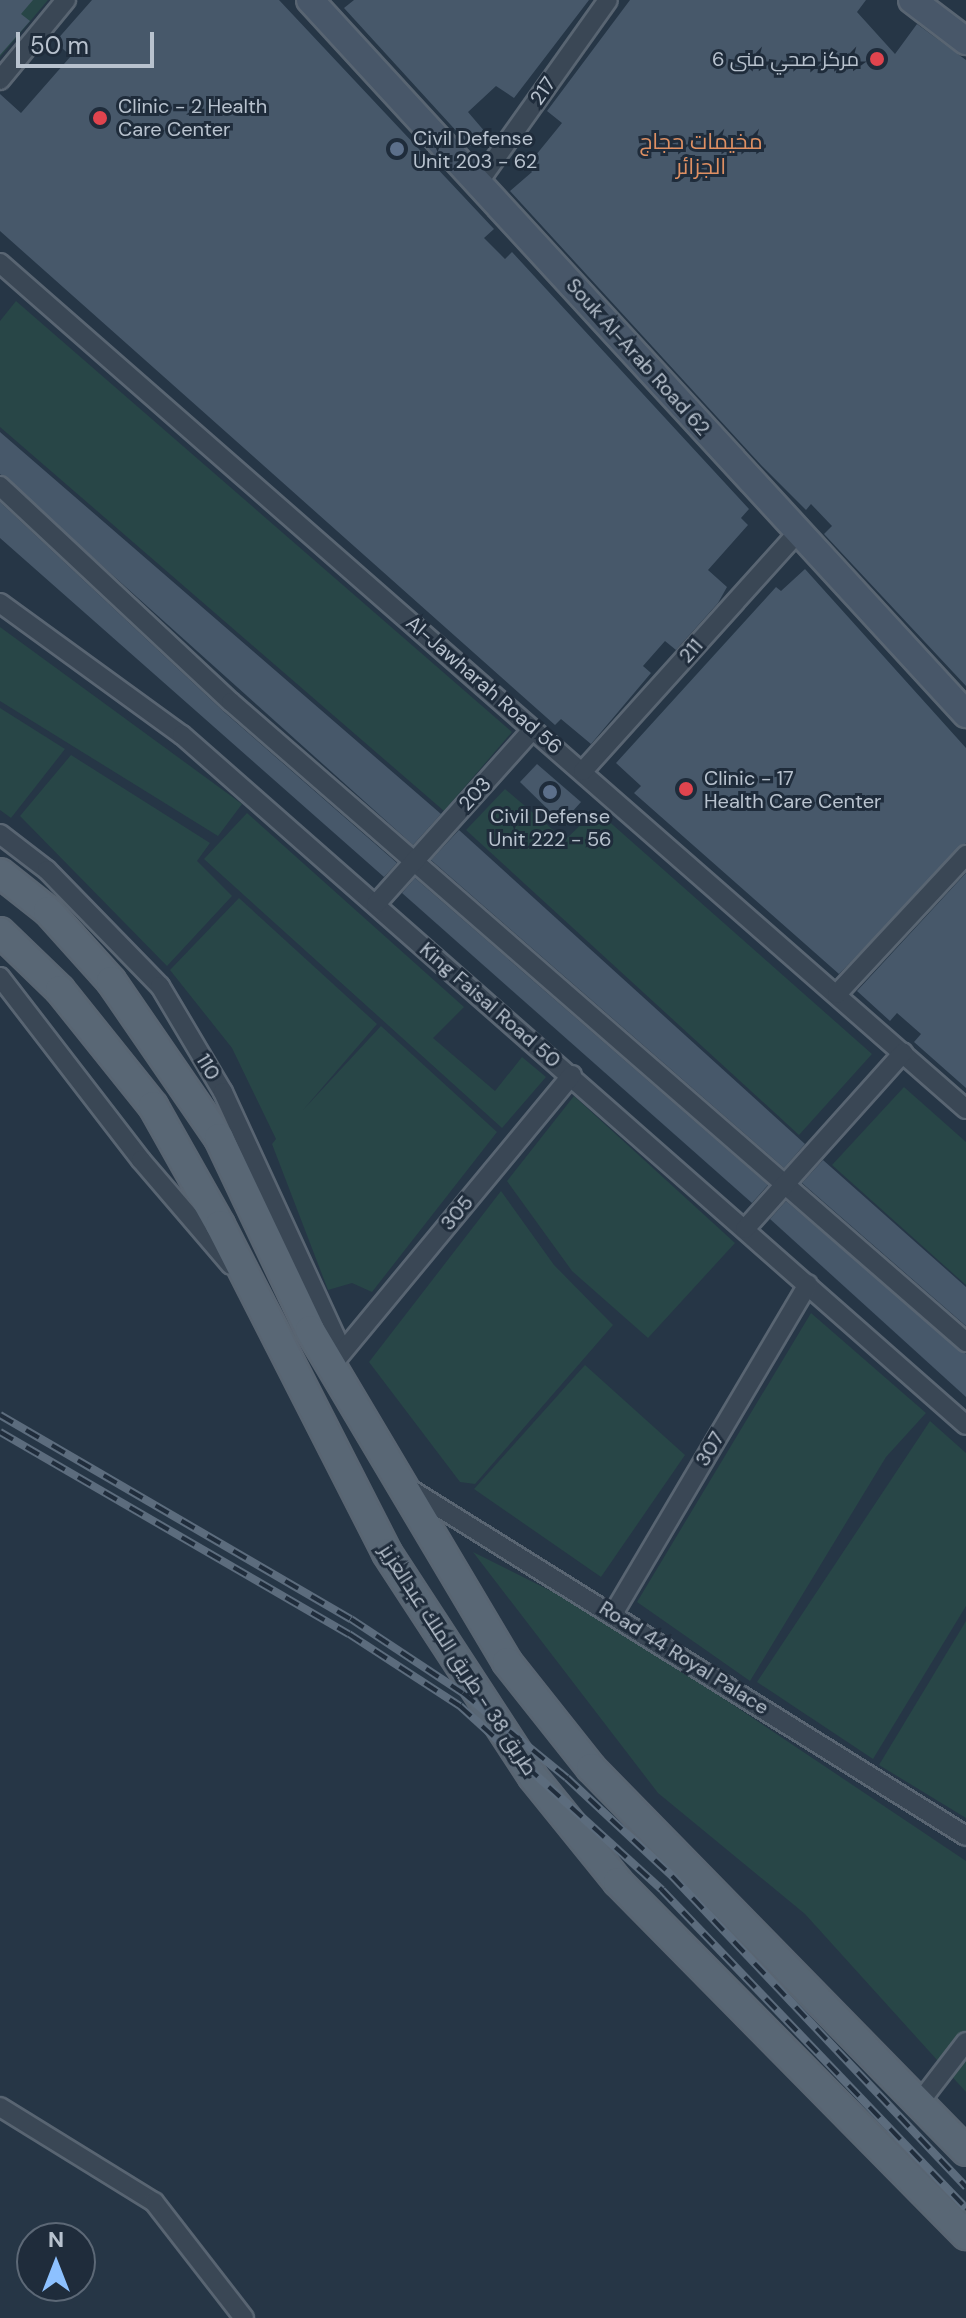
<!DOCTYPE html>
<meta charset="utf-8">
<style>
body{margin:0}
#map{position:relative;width:966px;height:2318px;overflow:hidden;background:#263646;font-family:"DM Sans",Cairo,sans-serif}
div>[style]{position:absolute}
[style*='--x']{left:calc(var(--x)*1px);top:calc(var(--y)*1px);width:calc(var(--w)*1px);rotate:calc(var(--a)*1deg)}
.green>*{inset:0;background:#284647}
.building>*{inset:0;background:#47586a}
.roads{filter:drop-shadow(2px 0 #596572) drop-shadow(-2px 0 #596572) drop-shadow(0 2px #596572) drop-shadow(0 -2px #596572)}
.street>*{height:18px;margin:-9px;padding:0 9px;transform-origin:9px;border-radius:9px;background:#3a4755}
.secondary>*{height:26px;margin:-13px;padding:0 13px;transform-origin:13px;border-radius:13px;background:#485769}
.primary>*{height:28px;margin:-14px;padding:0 14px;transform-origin:14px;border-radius:14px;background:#596775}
.rail>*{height:8px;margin-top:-4px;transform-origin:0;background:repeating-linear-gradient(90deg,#1f2c3b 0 15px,#5c6c7d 0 30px);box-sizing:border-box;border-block:2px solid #5c6c7d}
.dots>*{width:22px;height:22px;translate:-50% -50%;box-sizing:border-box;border:4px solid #1f2c3b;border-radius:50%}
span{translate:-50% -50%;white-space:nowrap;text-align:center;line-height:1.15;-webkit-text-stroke:6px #1f2c3b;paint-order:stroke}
.poi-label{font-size:20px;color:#b8c2ce}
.right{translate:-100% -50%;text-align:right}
.left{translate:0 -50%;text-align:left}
.street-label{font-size:20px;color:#b8c2ce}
.neighbourhood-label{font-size:22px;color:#df9063}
.north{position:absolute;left:16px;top:2222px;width:80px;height:80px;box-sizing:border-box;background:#1f2c3b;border:2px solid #5c6876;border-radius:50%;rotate:0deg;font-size:22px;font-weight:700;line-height:32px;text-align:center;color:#b8c2ce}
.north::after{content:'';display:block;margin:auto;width:28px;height:36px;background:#8dc1ff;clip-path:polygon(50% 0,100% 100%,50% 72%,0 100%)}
.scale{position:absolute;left:16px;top:32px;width:138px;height:36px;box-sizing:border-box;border:4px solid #b8c2ce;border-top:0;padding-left:10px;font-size:24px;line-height:28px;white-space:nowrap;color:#b8c2ce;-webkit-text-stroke:6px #1f2c3b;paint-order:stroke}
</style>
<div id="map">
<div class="green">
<div style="clip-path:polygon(0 0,48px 0,0 57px)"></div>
<div style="clip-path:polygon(16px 301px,512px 732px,444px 811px,0 427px,0 321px)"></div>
<div style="clip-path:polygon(0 627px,242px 804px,218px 836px,0 701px)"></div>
<div style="clip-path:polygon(0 708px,65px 749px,11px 818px,0 810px)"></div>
<div style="clip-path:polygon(71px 755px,210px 843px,197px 861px,232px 896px,167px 966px,20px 816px)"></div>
<div style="clip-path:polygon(505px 789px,565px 840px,596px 810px,872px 1054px,799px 1135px,466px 830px)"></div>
<div style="clip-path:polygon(247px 813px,464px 1007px,433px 1038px,495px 1091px,522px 1057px,546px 1077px,502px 1128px,204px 859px)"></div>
<div style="clip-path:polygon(239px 898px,377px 1024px,303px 1110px,381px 1026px,497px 1132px,372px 1292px,352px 1283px,328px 1290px,272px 1144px,276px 1139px,232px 1048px,170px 970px)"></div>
<div style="clip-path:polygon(904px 1087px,966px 1142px,966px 1285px,832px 1165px)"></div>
<div style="clip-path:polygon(574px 1096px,735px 1243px,648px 1338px,572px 1271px,507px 1181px)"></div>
<div style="clip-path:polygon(501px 1191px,554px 1265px,613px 1325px,475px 1484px,460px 1482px,369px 1362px)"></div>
<div style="clip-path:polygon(811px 1313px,926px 1413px,886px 1457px,750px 1681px,637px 1602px)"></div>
<div style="clip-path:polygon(585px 1365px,685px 1455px,601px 1577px,474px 1489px)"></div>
<div style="clip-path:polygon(930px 1421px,966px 1453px,966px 1606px,873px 1759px,757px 1682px)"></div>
<div style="clip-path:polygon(473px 1552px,599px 1615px,966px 1861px,966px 2092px,805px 1914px,658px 1793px)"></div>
<div style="clip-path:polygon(966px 1621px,966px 1818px,879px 1765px)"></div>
</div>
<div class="building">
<div style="clip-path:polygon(0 0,33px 0,21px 14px,30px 21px,0 55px)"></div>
<div style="clip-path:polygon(92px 0,279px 0,494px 229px,484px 238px,505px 259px,512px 252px,749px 509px,741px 518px,748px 525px,708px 570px,727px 587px,718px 603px,676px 650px,665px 641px,643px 666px,651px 673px,591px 744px,561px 719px,555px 725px,0 231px,0 94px,21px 113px,71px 56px,55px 42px)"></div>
<div style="clip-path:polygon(354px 0,589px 0,514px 98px,496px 86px,468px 112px,486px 133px,470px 146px,344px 8px)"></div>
<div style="clip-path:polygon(630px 0,866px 0,857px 12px,895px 54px,917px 24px,966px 60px,966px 686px,824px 534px,832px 526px,811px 504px,806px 510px,761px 465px,510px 191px,532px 172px,527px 166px,562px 123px,547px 111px)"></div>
<div style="clip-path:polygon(0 432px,441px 814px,413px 845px,0 474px)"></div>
<div style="clip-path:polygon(0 502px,223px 711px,397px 863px,384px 877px,0 538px)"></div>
<div style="clip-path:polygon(805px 569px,966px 748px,966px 843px,839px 974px,634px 793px,641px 786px,616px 763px,776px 587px,781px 591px)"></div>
<div style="clip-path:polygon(537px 764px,581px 802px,562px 823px,520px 782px)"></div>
<div style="clip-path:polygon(459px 830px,805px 1144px,784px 1168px,431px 860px)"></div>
<div style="clip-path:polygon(966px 873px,966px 1088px,914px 1042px,921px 1034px,897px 1013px,890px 1021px,857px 991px)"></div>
<div style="clip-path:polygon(415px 878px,768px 1185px,752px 1203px,402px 893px)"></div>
<div style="clip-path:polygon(823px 1160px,966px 1287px,966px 1326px,802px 1183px)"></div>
<div style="clip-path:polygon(786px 1201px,966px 1354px,966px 1397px,770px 1219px)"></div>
</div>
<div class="roads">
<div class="street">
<div style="--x:0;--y:80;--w:104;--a:-50.5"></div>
<div style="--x:478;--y:183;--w:224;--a:-54.6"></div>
<div style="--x:0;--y:263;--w:1284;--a:41.21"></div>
<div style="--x:0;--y:486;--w:316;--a:43.1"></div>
<div style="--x:231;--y:702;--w:975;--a:41.05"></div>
<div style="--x:0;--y:603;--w:225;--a:36"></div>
<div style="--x:182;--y:735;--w:1044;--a:41.35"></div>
<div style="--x:583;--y:771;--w:321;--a:-48"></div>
<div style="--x:0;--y:834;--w:59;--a:37.5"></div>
<div style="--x:47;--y:870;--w:162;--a:45.8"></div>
<div style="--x:160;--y:986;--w:123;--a:59.3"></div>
<div style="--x:223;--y:1092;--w:285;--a:65.3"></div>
<div style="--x:376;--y:904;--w:235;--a:-48.1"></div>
<div style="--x:0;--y:977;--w:231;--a:52.4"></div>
<div style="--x:141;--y:1160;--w:138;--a:49.4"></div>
<div style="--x:837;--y:994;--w:190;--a:-47.1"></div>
<div style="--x:745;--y:1229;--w:237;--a:-48.1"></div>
<div style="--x:336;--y:1360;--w:370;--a:-50.4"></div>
<div style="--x:405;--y:1486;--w:661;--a:31.96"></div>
<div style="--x:613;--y:1614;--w:383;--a:-59.4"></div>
<div style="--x:919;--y:2103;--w:77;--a:-52.4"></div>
<div style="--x:0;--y:2107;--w:181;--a:31.7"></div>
<div style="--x:154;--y:2202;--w:147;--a:52.2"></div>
</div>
<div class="secondary">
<div style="--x:310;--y:0;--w:970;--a:47.42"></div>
<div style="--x:912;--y:0;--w:68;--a:37.2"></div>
</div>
<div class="primary">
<div style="--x:0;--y:873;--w:61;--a:38.4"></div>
<div style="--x:48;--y:911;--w:94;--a:48"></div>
<div style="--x:111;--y:981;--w:191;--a:55.5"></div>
<div style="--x:219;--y:1138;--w:212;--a:64.6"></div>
<div style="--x:310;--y:1330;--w:386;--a:59.3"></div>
<div style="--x:507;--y:1662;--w:135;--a:51.6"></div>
<div style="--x:591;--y:1768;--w:536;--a:45.6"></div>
<div style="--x:0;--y:932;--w:83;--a:44"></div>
<div style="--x:60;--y:990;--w:149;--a:51.3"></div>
<div style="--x:153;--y:1106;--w:137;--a:60.6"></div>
<div style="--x:220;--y:1225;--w:368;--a:63"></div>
<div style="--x:387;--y:1553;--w:267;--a:56.9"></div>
<div style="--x:533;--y:1777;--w:135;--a:51"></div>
<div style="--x:618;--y:1882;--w:496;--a:45.4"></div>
</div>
</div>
<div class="rail">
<div style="--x:0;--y:1415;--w:406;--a:30.2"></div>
<div style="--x:351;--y:1619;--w:134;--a:33.5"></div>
<div style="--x:463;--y:1693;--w:134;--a:39.3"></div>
<div style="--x:567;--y:1778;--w:144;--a:43"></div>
<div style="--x:672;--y:1876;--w:428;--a:46.6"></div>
<div style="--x:0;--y:1432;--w:403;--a:30.1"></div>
<div style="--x:349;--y:1634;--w:132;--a:33"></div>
<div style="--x:460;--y:1706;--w:273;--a:42.3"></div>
<div style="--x:662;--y:1890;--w:440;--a:46.3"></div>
</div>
<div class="dots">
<div style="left:877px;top:59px;background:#e0444e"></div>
<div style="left:100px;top:118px;background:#e0444e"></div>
<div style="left:397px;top:149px;background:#5c6f8a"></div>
<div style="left:686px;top:789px;background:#e0444e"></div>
<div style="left:550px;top:792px;background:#5c6f8a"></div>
</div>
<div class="poi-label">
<span class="right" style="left:859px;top:59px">مركز صحي منى 6</span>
<span class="left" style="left:118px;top:118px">Clinic - 2 Health<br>Care Center</span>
<span class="left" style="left:413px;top:150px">Civil Defense<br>Unit 203 - 62</span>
<span class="left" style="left:704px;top:790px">Clinic - 17<br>Health Care Center</span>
<span style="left:550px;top:828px">Civil Defense<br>Unit 222 - 56</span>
</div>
<div class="street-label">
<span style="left:543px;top:91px;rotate:-55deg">217</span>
<span style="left:638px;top:357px;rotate:48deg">Souk Al-Arab Road 62</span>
<span style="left:691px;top:651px;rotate:-48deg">211</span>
<span style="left:484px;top:685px;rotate:41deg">Al-Jawharah Road 56</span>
<span style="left:475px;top:794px;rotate:-48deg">203</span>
<span style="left:490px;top:1005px;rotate:41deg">King Faisal Road 50</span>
<span style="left:208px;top:1067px;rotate:59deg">110</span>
<span style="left:457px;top:1213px;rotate:-50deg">305</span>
<span style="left:710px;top:1449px;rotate:-59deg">307</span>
<span style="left:684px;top:1658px;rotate:32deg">Road 44 Royal Palace</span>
<span style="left:458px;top:1660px;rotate:57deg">طريق 38 - طريق الملك عبدالعزيز</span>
</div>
<div class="neighbourhood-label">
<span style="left:701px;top:154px">مخيمات حجاج<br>الجزائر</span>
</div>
<div class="north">N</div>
<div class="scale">50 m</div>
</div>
